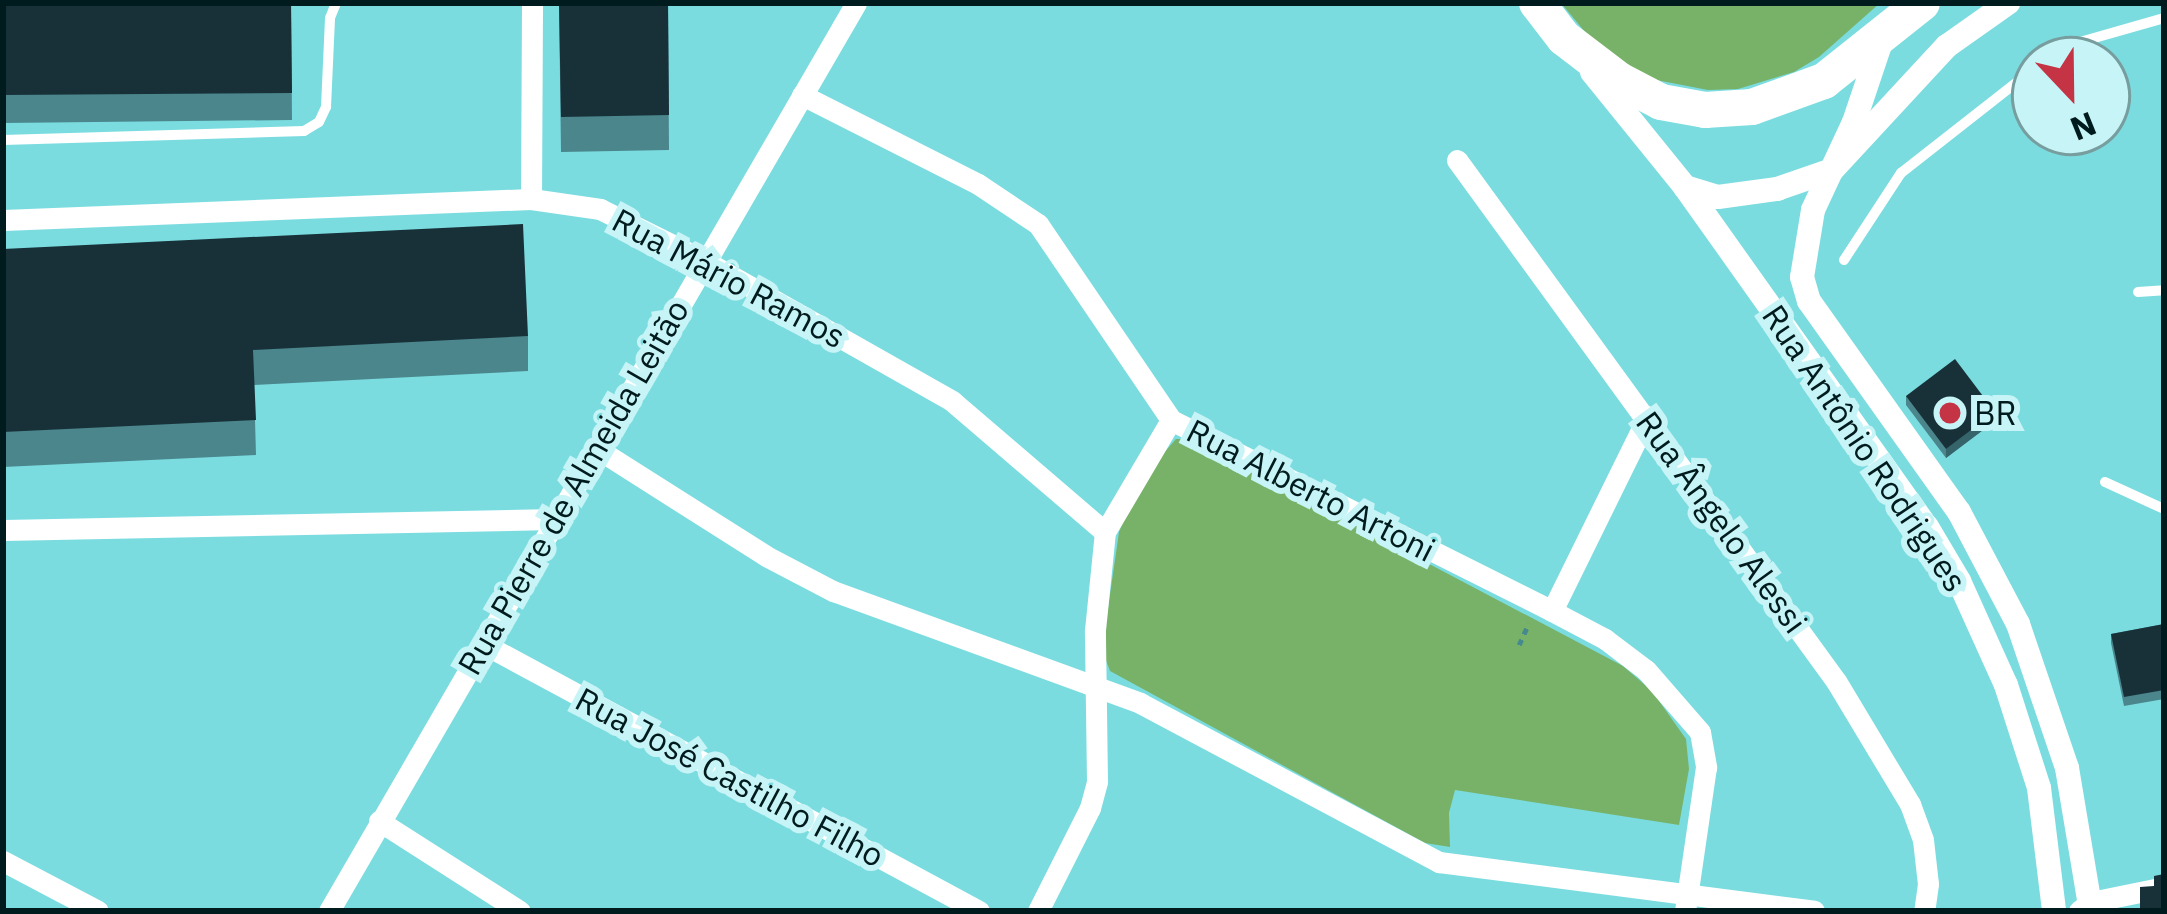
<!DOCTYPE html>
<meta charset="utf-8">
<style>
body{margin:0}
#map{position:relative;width:2167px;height:914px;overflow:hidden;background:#7bdce0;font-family:"IBM Plex Sans",sans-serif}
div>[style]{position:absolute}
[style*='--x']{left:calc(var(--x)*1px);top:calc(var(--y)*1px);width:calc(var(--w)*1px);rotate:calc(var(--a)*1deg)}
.green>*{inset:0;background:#78b268}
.path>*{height:4.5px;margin-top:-2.25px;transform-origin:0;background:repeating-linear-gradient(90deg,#478a8d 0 6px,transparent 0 12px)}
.service>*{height:10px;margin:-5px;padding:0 5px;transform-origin:5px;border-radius:5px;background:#fff}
.minor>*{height:21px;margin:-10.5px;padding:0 10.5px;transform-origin:10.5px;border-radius:10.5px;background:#fff}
.tertiary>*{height:24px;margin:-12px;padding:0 12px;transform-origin:12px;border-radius:12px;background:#fff}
.motorway>*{height:36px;margin:-18px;padding:0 18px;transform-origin:18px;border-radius:18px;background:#fff}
.wall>*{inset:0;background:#4a868c}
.shaded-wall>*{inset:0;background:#36646b}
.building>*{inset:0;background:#183139}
.dots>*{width:33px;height:33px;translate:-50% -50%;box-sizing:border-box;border:6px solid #c7f4f6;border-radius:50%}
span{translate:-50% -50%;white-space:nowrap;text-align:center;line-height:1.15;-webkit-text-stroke:12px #c7f4f6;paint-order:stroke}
.street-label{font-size:33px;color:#001b1d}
.poi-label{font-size:33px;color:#001b1d}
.left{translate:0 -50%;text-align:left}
.frame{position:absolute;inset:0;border:6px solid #001b1d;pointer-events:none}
.north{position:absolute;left:2011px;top:36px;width:120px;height:120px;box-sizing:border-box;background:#c7f4f6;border:3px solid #779d9f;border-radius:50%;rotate:158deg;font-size:33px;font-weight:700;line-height:48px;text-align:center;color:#001b1d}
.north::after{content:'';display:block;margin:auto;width:42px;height:54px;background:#c43445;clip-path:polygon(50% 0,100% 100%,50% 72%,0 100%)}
</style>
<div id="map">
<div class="green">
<div style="clip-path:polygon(1561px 3px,1880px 3px,1819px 57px,1794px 72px,1738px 89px,1708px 90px,1651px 79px,1600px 50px)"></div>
<div style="clip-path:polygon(1176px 439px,1192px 439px,1623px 666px,1652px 691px,1686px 739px,1689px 769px,1679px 825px,1455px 790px,1449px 813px,1450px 847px,1425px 843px,1110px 671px,1102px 650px,1119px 532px,1140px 480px)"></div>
</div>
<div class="path">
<div style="--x:1519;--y:645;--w:24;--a:-66"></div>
</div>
<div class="service">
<div style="--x:2045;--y:60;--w:18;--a:-41"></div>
<div style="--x:2059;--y:48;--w:109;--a:-15.9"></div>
<div style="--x:3;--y:140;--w:301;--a:-1.7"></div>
<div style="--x:304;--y:131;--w:17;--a:-31"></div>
<div style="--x:319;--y:122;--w:17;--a:-65"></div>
<div style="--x:326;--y:107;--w:89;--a:-87.4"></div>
<div style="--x:330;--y:18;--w:16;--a:-68"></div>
<div style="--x:1844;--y:260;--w:104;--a:-56.8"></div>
<div style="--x:1901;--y:173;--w:170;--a:-38.1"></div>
<div style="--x:2138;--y:292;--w:26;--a:-4"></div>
<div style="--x:2105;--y:482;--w:65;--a:24.6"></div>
</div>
<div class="minor">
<div style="--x:802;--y:95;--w:197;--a:26.8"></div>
<div style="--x:978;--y:184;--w:72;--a:33.7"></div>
<div style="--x:1038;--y:224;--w:237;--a:55.8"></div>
<div style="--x:1171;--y:420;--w:426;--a:26.6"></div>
<div style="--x:1552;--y:611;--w:60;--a:27.8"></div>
<div style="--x:1605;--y:639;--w:51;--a:37.1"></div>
<div style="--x:1646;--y:670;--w:82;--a:48.9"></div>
<div style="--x:1700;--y:732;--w:36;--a:80"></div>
<div style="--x:1706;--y:767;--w:146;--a:98.3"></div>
<div style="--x:1457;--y:160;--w:644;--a:53.97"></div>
<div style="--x:1836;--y:681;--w:144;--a:59"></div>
<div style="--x:1910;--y:804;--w:38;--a:70"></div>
<div style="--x:1923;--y:840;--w:44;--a:83.5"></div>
<div style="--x:1928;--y:884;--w:27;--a:98"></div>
<div style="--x:531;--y:199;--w:196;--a:-89.7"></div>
<div style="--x:3;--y:220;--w:528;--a:-2.28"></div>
<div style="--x:531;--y:199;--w:70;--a:8.2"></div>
<div style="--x:600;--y:209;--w:117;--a:26.3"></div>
<div style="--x:705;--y:261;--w:284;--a:29.5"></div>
<div style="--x:952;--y:401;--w:201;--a:40.6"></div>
<div style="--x:596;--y:448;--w:201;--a:32.4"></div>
<div style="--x:766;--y:556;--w:76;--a:27.6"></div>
<div style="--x:833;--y:591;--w:327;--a:20"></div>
<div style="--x:1140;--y:703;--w:339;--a:28"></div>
<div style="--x:1439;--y:862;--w:378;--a:7.4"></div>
<div style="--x:3;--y:530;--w:551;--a:-1.14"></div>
<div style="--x:1552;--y:611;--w:217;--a:-63.8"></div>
<div style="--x:482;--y:643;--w:565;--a:28.34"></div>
<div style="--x:379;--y:821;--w:167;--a:32.6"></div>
<div style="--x:3;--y:861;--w:107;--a:27.8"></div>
<div style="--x:329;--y:911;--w:1050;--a:-59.87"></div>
<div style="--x:1038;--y:911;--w:115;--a:-63.2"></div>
<div style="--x:1090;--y:808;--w:28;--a:-75"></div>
<div style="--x:1097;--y:781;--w:151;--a:-90.8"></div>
<div style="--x:1095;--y:630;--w:99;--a:-84.2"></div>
<div style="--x:1105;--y:532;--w:130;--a:-59.5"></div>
<div style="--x:2079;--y:911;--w:15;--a:-37"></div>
<div style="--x:2091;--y:902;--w:75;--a:-11.6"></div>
</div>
<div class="tertiary">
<div style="--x:1882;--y:39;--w:88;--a:108.6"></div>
<div style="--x:1854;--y:122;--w:97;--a:115"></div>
<div style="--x:1813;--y:210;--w:68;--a:99.3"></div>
<div style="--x:1802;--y:277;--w:25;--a:74"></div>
<div style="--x:1809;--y:301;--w:259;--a:54.6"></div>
<div style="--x:1959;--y:512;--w:127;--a:62.2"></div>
<div style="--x:2018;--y:624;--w:152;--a:71.2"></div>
<div style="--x:2067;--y:768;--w:145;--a:80.5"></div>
<div style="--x:1592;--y:72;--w:148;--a:51"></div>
<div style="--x:1685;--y:187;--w:417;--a:54.6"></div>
<div style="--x:1927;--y:527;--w:63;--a:59.3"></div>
<div style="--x:1959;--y:581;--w:114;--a:65.7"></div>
<div style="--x:2006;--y:685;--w:108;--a:72.2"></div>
<div style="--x:2039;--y:788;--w:124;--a:83"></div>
<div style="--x:1685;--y:187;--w:34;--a:17"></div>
<div style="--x:1718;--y:197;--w:60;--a:-7.7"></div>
<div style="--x:1777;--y:189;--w:58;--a:-19.1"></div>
<div style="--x:1832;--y:170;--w:169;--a:-47.2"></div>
<div style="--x:1947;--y:46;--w:75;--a:-35.2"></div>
</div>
<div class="motorway">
<div style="--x:1537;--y:3;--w:44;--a:52.4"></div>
<div style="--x:1564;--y:38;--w:69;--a:37.4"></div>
<div style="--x:1619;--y:80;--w:47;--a:27.6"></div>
<div style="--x:1661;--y:102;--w:45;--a:10.3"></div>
<div style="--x:1705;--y:110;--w:47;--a:-3.7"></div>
<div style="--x:1752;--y:107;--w:77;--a:-19.9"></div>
<div style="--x:1824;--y:81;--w:125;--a:-38.5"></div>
</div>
<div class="wall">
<div style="clip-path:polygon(3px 3px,291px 3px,292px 120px,3px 123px)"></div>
<div style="clip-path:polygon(559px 3px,668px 3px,669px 150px,561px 152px)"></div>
<div style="clip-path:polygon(3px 249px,528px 336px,528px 371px,254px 385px,256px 455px,3px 467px)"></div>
<div style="clip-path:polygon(1906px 396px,1995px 421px,1946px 458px,1906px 405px)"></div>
<div style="clip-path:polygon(2164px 624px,2164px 699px,2124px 706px,2111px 643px,2111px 634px)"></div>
</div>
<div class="shaded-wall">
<div style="clip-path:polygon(1995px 412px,1995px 421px,1946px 458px,1946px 449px)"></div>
</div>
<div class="building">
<div style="clip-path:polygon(3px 3px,291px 3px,292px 93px,3px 95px)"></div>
<div style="clip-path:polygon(559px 3px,668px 3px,669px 115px,561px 117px)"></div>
<div style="clip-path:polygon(523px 224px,528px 336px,253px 350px,256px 420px,3px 432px,3px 249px)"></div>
<div style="clip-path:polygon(1955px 359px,1995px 412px,1946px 449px,1906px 396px)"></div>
<div style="clip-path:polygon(2164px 624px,2164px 690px,2124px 697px,2111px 634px)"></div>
<div style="clip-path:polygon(2164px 874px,2164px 911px,2140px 911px,2140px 887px,2154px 886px,2154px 876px)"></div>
</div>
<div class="dots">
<div style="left:1950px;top:413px;background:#c43445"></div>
</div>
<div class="street-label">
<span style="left:729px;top:278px;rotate:28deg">Rua Mário Ramos</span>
<span style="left:1865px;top:448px;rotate:56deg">Rua Antônio Rodrigues</span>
<span style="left:573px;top:487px;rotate:-60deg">Rua Pierre de Almeida Leitão</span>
<span style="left:1311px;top:490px;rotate:27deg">Rua Alberto Artoni</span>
<span style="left:1722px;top:522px;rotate:54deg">Rua Ângelo Alessi</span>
<span style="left:730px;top:777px;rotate:28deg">Rua José Castilho Filho</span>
</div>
<div class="poi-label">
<span class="left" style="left:1974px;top:413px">BR</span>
</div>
<div class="frame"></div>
<div class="north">N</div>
</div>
